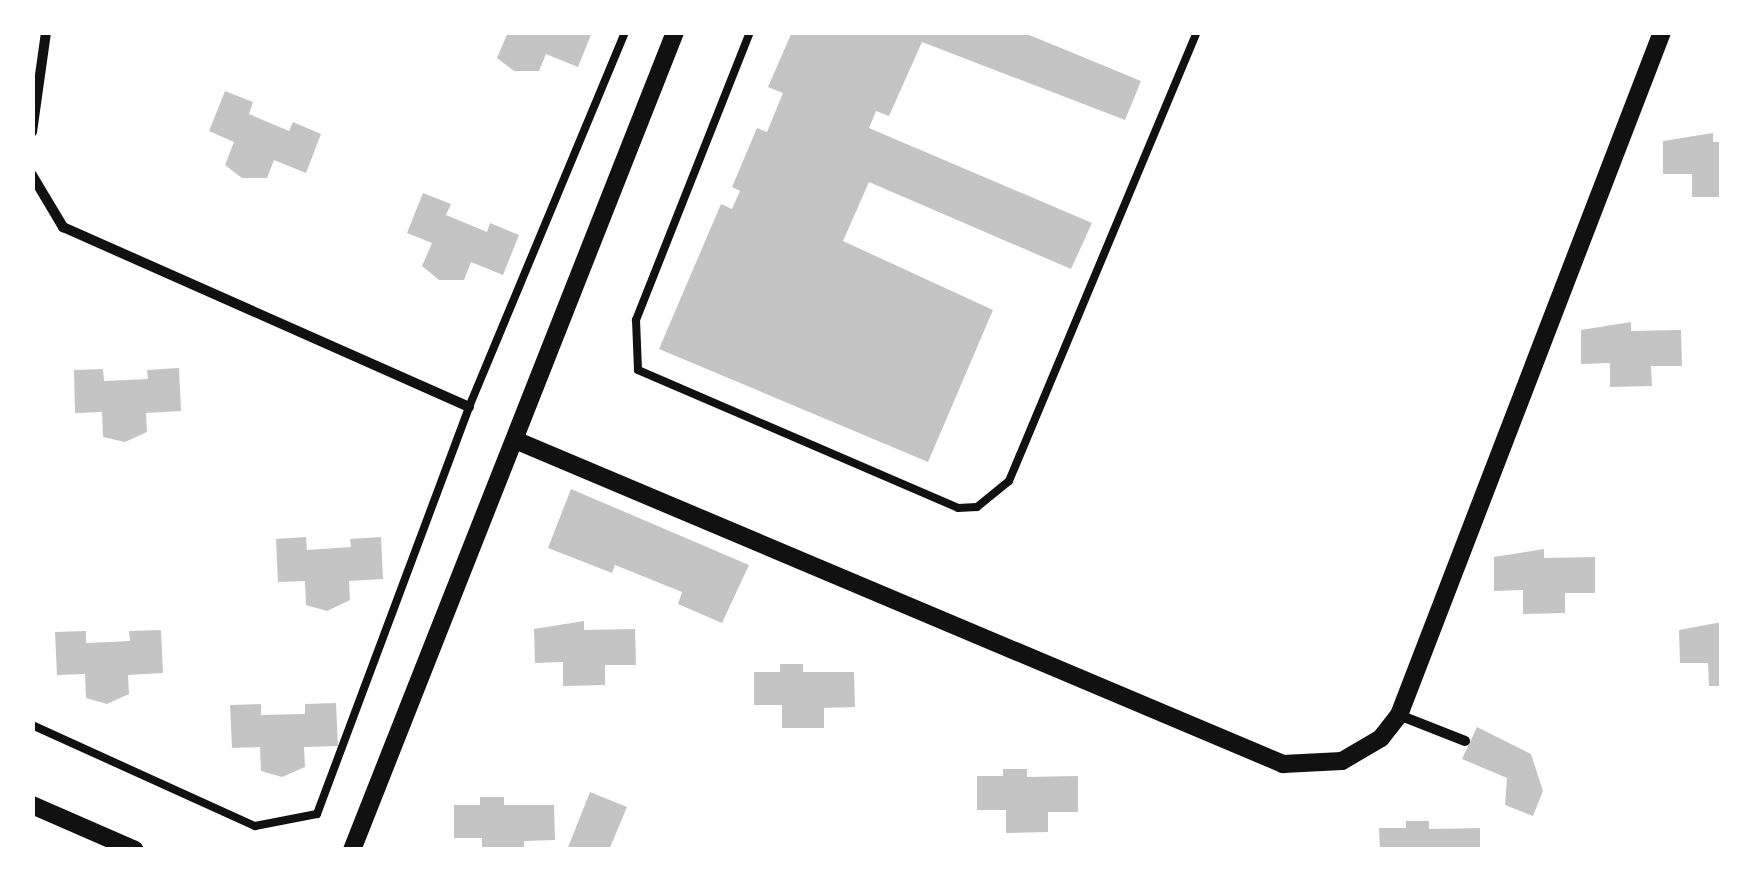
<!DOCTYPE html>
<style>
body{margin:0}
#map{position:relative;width:1754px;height:882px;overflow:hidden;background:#fff;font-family:Signika,sans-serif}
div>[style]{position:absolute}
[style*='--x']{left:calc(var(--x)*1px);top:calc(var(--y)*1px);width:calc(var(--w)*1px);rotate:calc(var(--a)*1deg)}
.building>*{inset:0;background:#c4c4c4}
.service>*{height:8px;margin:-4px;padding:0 4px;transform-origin:4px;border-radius:4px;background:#111}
.minor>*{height:10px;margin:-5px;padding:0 5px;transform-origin:5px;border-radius:5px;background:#111}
.tertiary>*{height:18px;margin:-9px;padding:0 9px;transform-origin:9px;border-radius:9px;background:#111}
span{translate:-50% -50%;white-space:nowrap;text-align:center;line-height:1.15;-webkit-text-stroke:9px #fff;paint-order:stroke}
.frame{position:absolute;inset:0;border:35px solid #fff;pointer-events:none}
</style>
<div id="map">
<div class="building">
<div style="clip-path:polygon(508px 32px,592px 32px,578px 67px,546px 54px,539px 71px,514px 71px,497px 58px)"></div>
<div style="clip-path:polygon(792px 32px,1022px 32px,1141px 81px,1125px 120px,922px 42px,889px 116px,876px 111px,869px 128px,1092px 223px,1071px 269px,869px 182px,843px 241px,830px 235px,993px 310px,928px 462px,659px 349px,721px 204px,732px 209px,740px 191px,732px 187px,757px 128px,767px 132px,783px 93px,768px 87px)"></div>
<div style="clip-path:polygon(225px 91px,253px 102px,249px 114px,289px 131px,293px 122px,321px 134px,306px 173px,274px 160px,267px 178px,242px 178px,225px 165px,234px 142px,209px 131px)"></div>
<div style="clip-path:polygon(1713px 133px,1713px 142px,1722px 142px,1722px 197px,1692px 197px,1692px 174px,1663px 174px,1663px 141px)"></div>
<div style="clip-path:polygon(423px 193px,451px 204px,446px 215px,487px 232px,490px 223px,519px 235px,503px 275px,471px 262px,464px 280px,439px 280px,422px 266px,432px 243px,407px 233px)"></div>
<div style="clip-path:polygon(1631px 322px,1631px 331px,1681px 330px,1682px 366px,1651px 366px,1652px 386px,1610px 387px,1610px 363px,1581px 364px,1581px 330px)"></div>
<div style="clip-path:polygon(179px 368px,181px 411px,146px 413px,147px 432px,125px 442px,103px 437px,102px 412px,75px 413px,74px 370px,103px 369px,104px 381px,148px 379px,147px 370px)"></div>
<div style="clip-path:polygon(571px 489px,749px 565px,722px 623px,678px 604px,682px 592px,615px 565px,612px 573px,548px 548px)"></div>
<div style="clip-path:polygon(306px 537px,307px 550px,351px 547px,350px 539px,381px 537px,383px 579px,349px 581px,350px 600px,327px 611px,306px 605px,305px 581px,278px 582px,276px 539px)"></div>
<div style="clip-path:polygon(1544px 549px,1544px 558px,1595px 557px,1595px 593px,1565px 593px,1565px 613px,1523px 614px,1523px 590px,1494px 591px,1494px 557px)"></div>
<div style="clip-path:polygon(584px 621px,584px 630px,635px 629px,636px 665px,605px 665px,605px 685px,563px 686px,563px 662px,535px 663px,534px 629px)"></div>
<div style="clip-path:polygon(1722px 622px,1722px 686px,1709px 686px,1708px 663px,1680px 663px,1679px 630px)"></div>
<div style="clip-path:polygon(161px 630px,163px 673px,128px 675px,129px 694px,107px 704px,86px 698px,85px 674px,57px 675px,55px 632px,86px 631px,86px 643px,130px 641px,129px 631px)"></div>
<div style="clip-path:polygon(780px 664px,803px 664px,803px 672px,854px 672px,855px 707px,824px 708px,824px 728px,782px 728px,782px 705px,754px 705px,754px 672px,780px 672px)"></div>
<div style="clip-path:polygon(336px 703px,338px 746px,304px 747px,305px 767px,282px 777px,261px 771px,260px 747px,232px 748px,230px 705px,261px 704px,261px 715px,305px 714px,305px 704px)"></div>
<div style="clip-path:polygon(1477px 727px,1531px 754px,1543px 791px,1533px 816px,1505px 805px,1507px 778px,1462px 759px)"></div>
<div style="clip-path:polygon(1003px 769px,1027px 769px,1027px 777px,1078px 776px,1078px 812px,1048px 812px,1048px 832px,1006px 833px,1006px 810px,977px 810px,977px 776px,1003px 776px)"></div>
<div style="clip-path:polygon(590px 792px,627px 807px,609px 850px,567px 850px)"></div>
<div style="clip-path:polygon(480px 797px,504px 797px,504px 805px,554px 805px,555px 840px,524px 841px,524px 850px,482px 850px,482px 838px,454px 838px,454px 805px,480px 805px)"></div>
<div style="clip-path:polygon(1406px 821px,1429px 821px,1429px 829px,1480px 828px,1480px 850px,1380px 850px,1379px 828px,1406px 828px)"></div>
</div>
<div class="service">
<div style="--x:750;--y:32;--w:310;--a:111.6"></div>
<div style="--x:636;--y:320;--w:50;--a:87.7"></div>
<div style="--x:638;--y:370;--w:348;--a:23.3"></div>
<div style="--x:958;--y:508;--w:19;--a:-3"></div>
<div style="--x:977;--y:507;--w:41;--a:-39.1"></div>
<div style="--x:1009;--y:481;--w:487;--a:-67.3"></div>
<div style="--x:32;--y:725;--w:245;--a:24.4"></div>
<div style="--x:255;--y:826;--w:63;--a:-11"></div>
<div style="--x:317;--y:814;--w:434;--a:-69.5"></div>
<div style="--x:469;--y:407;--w:406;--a:-67.4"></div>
</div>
<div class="minor">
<div style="--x:32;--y:132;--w:101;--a:-82"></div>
<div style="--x:32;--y:175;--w:61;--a:59.2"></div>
<div style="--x:63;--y:227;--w:444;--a:23.9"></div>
<div style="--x:1399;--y:715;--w:71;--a:21.5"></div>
</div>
<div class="tertiary">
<div style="--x:515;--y:440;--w:834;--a:22.87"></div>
<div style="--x:1283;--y:764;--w:59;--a:-2.9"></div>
<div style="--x:1342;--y:761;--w:45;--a:-30.5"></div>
<div style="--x:1381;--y:738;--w:29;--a:-52"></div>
<div style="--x:1399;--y:715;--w:732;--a:-68.94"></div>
<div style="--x:32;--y:805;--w:112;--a:23.6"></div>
<div style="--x:352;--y:850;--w:879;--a:-68.45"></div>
</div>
<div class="frame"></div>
</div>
